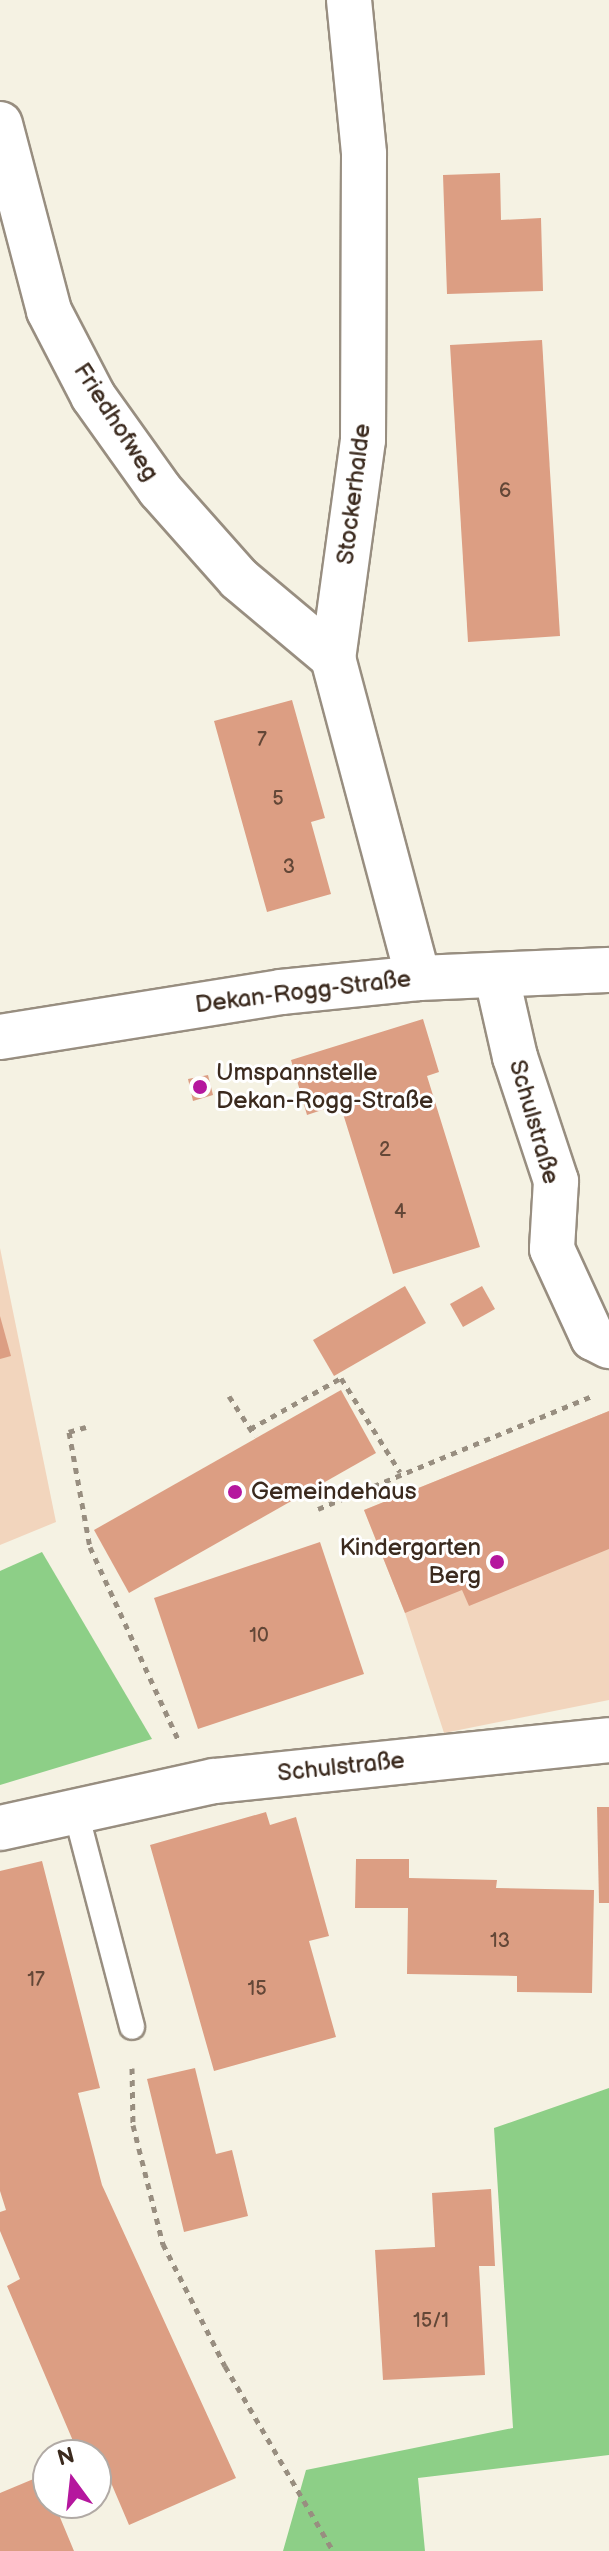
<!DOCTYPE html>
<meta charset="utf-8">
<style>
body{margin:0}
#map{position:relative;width:609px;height:2551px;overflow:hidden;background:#f5f2e3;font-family:"Balsamiq Sans",sans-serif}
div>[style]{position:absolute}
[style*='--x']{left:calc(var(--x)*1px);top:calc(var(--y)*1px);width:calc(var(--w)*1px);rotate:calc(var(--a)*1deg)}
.built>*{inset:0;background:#f2d5bd}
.green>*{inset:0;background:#8dcf87}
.building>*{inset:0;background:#dc9e83}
.path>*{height:5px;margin-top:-2.5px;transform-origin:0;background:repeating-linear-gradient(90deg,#988e80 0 6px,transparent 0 12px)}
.roads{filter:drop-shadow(2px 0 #988e80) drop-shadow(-2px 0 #988e80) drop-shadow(0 2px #988e80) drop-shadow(0 -2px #988e80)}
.lane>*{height:24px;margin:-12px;padding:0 12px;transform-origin:12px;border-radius:12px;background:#fff}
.street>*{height:44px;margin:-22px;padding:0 22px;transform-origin:22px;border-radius:22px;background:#fff}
.secondary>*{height:44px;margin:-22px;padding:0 22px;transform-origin:22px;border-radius:22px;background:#fff}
.dots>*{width:22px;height:22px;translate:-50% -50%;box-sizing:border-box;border:4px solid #fff;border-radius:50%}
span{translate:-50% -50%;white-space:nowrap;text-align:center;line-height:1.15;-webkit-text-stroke:6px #fff;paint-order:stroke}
.number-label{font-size:20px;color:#634737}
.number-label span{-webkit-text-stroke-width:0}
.street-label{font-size:24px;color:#3b2a1e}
.poi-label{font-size:24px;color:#3b2a1e}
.left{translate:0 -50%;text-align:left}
.right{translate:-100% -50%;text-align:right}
.north{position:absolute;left:32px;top:2439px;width:80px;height:80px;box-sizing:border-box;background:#fff;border:2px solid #b1aaa5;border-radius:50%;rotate:345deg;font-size:22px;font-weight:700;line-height:32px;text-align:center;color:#3b2a1e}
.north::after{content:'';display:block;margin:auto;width:28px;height:36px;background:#b5179e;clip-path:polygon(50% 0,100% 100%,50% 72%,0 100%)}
</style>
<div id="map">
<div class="built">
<div style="clip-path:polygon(0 1248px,56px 1522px,0 1545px)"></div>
<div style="clip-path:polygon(609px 1411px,609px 1700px,444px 1733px,405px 1613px,364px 1510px)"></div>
</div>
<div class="green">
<div style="clip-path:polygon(42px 1552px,152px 1739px,0 1785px,0 1571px)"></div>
<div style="clip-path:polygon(609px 2088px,609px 2455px,418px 2478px,425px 2551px,283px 2551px,306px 2470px,513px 2428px,494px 2128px)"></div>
</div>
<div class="building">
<div style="clip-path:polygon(500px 173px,501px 220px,541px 218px,543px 291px,447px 294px,443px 175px)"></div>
<div style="clip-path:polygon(542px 340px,560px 636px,468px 642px,450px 345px)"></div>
<div style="clip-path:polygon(292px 700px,325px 818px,311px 822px,331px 894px,267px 912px,214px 721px)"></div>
<div style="clip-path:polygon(423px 1019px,439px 1072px,427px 1076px,480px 1247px,393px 1274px,340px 1104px,307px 1115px,291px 1060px)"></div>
<div style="clip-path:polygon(208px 1075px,213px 1095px,193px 1101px,188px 1079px)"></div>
<div style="clip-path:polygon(405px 1286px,426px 1323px,334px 1376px,313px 1340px)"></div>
<div style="clip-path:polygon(482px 1286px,495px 1309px,463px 1327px,450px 1304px)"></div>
<div style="clip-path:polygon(0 1316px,11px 1356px,0 1359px)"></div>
<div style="clip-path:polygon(341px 1390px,376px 1453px,129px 1593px,94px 1530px)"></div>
<div style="clip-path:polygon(609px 1411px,609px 1549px,469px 1606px,462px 1590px,405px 1613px,364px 1510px)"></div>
<div style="clip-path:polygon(320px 1542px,364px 1674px,198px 1729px,154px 1598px)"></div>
<div style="clip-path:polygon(597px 1807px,609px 1807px,609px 1903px,599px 1903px)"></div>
<div style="clip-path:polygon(266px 1812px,270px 1825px,296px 1817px,329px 1936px,309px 1941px,336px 2037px,214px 2071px,150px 1845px)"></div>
<div style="clip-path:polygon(356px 1859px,409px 1859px,409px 1878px,497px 1880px,496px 1888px,594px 1890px,592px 1993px,517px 1992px,517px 1976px,407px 1974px,408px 1908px,355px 1908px)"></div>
<div style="clip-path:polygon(42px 1861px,100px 2088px,78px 2093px,102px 2185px,236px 2478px,129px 2525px,103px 2464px,96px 2467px,96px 2455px,79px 2455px,7px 2286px,20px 2279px,0 2231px,0 2212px,6px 2210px,0 2191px,0 1871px)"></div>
<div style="clip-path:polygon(195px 2068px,216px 2154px,232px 2150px,248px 2216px,184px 2232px,147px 2079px)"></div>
<div style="clip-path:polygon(491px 2189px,495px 2266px,479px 2266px,485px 2375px,383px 2380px,375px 2250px,435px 2247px,432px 2193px)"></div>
<div style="clip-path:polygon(43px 2475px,48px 2503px,54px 2503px,74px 2551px,0 2551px,0 2493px)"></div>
</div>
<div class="path">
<div style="--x:229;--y:1396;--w:48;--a:57"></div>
<div style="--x:86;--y:1427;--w:18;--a:164"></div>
<div style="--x:69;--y:1432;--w:117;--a:79.7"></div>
<div style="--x:90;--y:1547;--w:211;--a:65.4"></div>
<div style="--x:250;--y:1429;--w:104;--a:-29.3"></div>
<div style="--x:341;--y:1378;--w:111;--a:57.9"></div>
<div style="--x:318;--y:1509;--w:299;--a:-22.4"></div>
<div style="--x:132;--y:2068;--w:57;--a:89"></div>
<div style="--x:133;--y:2125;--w:123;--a:75.9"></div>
<div style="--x:163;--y:2244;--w:137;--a:63.1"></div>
<div style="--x:225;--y:2366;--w:214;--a:59.7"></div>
</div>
<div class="roads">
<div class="lane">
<div style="--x:76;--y:1813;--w:221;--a:75.3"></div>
</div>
<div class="street">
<div style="--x:349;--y:0;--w:155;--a:84.4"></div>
<div style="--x:364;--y:154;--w:286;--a:90.2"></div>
<div style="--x:363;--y:440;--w:220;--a:97.8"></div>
<div style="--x:333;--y:658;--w:331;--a:75.1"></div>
<div style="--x:0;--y:124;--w:193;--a:75.3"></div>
<div style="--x:49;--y:311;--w:96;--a:62.6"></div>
<div style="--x:93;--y:396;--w:115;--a:54.5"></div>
<div style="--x:160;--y:490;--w:119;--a:48.4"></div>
<div style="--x:239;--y:579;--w:123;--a:40"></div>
<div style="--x:497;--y:978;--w:81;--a:77.2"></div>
<div style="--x:515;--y:1057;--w:131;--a:71.7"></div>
<div style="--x:556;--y:1181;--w:68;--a:93.4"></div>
<div style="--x:552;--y:1249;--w:98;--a:65.3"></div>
<div style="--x:593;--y:1338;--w:18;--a:27"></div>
<div style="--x:0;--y:1828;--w:219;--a:-12.4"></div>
<div style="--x:214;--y:1781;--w:397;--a:-5.9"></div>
</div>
<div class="secondary">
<div style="--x:0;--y:1037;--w:285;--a:-9.1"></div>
<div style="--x:281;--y:992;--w:138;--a:-5.8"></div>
<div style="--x:418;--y:978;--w:191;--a:-2.4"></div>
</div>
</div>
<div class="dots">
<div style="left:200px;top:1087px;background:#b5179e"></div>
<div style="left:235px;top:1492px;background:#b5179e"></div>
<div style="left:497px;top:1562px;background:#b5179e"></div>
</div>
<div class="number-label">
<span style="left:505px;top:491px">6</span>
<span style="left:262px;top:740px">7</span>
<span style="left:278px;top:799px">5</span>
<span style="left:289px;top:867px">3</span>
<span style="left:385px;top:1150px">2</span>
<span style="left:400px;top:1212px">4</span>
<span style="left:259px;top:1636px">10</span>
<span style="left:500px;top:1941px">13</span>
<span style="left:36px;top:1980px">17</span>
<span style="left:257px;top:1989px">15</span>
<span style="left:431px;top:2321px">15/1</span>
</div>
<div class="street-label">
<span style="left:116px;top:422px;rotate:57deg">Friedhofweg</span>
<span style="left:354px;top:494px;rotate:-83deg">Stockerhalde</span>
<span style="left:303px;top:992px;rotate:-7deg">Dekan-Rogg-Straße</span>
<span style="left:534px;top:1122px;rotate:74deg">Schulstraße</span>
<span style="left:341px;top:1767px;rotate:-6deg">Schulstraße</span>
</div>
<div class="poi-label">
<span class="left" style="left:216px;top:1087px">Umspannstelle<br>Dekan-Rogg-Straße</span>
<span class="left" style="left:251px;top:1492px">Gemeindehaus</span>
<span class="right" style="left:481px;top:1562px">Kindergarten<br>Berg</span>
</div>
<div class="north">N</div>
</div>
